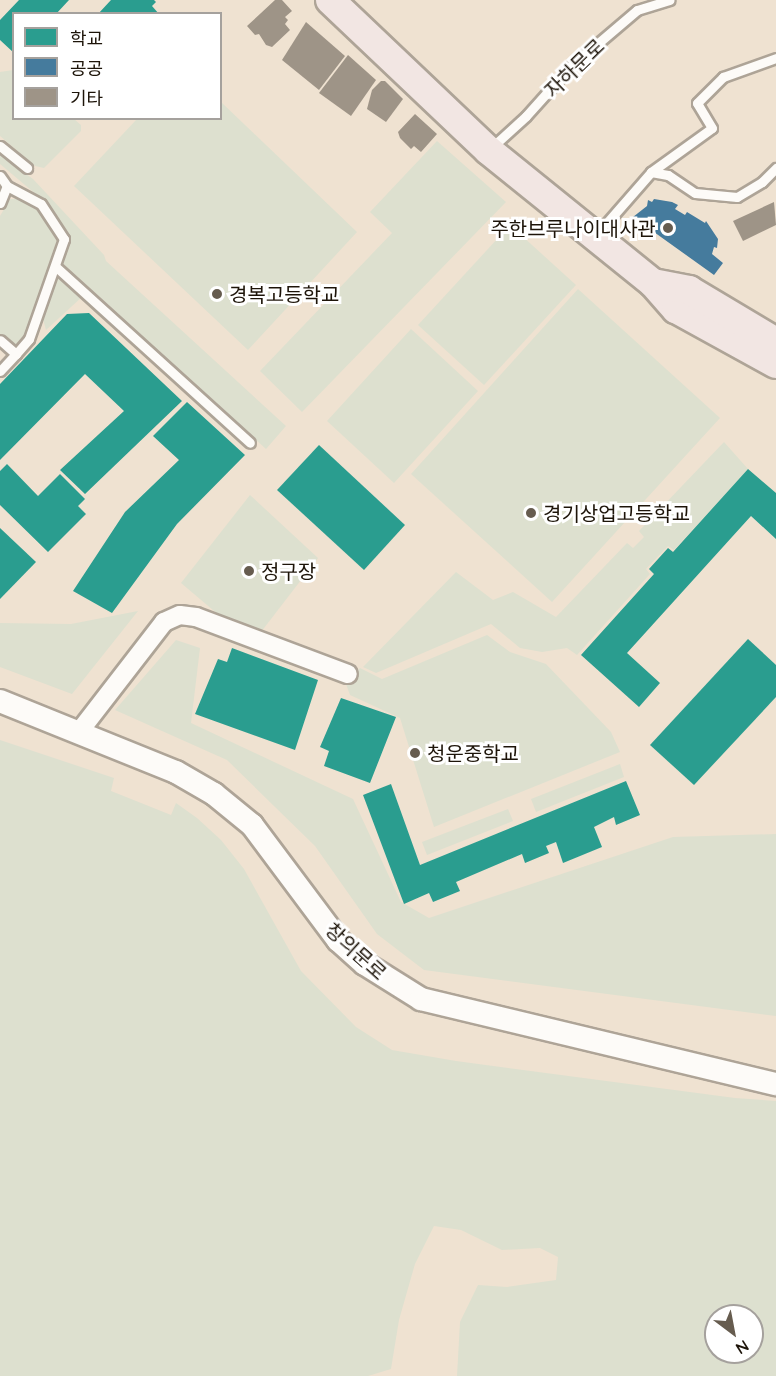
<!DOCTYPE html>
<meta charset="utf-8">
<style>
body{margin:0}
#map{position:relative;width:776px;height:1376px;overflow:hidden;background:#efe2d1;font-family:Quicksand,"Noto Sans KR",sans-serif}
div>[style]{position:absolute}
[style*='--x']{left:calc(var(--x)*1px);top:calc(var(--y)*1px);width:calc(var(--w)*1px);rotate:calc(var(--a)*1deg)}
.green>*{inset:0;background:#dde0cf}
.schools>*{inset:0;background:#2a9d8f}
.public>*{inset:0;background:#457b9d}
.building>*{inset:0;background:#9e9487}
.roads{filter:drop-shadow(2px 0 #aea497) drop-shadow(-2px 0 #aea497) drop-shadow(0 2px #aea497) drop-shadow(0 -2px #aea497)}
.service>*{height:9px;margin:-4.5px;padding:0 4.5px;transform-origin:4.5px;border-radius:4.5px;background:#fdfbf8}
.minor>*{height:18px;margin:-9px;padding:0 9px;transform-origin:9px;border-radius:9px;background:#fdfbf8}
.tertiary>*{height:22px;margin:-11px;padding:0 11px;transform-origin:11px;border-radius:11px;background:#fdfbf8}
.primary>*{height:28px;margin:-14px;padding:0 14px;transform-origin:14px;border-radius:14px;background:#f2e6e3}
.dots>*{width:16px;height:16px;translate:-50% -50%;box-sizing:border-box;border:3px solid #fff;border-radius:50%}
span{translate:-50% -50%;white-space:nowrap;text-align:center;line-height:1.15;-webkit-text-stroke:6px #fff;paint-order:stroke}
.street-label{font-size:20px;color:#1d1409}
.poi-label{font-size:20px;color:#1d1409}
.right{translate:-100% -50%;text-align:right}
.left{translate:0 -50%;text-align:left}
.legend{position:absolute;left:12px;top:12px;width:210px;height:108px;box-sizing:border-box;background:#fff;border:2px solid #a5a19d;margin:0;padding:8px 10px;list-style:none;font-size:18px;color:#1d1409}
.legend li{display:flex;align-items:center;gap:12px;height:30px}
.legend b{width:30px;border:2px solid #a5a19d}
.north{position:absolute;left:704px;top:1304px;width:60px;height:60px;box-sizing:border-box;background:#fff;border:2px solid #a5a19d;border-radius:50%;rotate:148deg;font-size:16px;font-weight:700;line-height:24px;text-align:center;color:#1d1409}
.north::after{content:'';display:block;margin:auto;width:21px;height:27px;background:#665c4f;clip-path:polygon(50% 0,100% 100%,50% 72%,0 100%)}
</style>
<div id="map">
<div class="green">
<div style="clip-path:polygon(13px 70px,14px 118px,74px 119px,81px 125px,81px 131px,44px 168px,35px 166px,0 136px,0 72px)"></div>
<div style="clip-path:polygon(221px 102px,357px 232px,248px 350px,74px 186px,137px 119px,220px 118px)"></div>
<div style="clip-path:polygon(437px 141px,506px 202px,302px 412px,260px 371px,392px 233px,370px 212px)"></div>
<div style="clip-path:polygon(0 155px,33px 179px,104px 255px,106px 261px,286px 426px,266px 449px,62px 263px,69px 241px,44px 201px,0 164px)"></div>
<div style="clip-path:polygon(10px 199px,33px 199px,58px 237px,26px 333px,16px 349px,0 336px,0 216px)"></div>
<div style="clip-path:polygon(510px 225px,576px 285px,484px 385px,418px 325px)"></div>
<div style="clip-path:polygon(58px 273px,83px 296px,46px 330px,43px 319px)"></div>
<div style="clip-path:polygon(578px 289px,720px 418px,552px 602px,411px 474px)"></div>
<div style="clip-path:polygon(411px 329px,478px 391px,394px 483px,327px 421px)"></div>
<div style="clip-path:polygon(724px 442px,748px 469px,674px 550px,668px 546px,646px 569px,650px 574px,577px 655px,567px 648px,542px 652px,520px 648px,491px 624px,376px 673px,363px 667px,456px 572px,493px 600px,513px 592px,556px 617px,627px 543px,633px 548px,644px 537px,639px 531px)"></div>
<div style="clip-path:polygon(250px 495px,318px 558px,261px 632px,220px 616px,181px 583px)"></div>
<div style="clip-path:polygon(138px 611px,72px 694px,0 667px,0 623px,71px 624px)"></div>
<div style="clip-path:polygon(487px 635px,510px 652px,546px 664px,611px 732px,620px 752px,434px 827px,400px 718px,350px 695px,346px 684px,360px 668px,382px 679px)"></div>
<div style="clip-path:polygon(176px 640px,200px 648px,191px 723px,353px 799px,401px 902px,429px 918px,673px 837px,776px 834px,776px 1016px,424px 970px,377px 934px,315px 846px,227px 760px,115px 710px)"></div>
<div style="clip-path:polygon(evenodd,0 740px,114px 778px,111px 791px,171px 815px,176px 803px,197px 818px,221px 840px,244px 869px,301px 971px,356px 1027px,392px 1050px,456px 1061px,735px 1098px,776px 1101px,776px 1376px,457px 1376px,460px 1322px,478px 1285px,507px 1287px,556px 1280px,558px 1257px,540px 1248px,502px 1250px,461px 1230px,434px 1226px,415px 1264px,399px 1320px,391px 1369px,368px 1376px,0 1376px,0 740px,716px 1316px,752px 1316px,752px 1352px,716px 1352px,716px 1316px)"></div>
<div style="clip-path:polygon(620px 764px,624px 777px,536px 812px,531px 799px)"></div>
<div style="clip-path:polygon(508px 809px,513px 821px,427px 855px,422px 842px)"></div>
</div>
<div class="schools">
<div style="clip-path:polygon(19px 0,69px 0,56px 14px,14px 14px,14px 53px,0 40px,0 20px)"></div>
<div style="clip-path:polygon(111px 0,154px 0,156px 2px,152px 6px,159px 14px,98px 14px)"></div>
<div style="clip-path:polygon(89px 313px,182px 401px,85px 494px,60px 470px,124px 411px,85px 374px,0 460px,0 384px,67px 314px)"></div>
<div style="clip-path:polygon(187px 402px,245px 455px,177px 524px,112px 613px,73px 591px,125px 512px,179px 460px,153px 436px)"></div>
<div style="clip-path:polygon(319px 445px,405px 525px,364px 570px,277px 490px)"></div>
<div style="clip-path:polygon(7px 464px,38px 496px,60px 474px,85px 499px,78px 506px,86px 514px,48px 552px,0 505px,0 471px)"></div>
<div style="clip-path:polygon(748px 469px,776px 493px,776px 539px,751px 516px,627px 653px,660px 683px,639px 707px,581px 655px,654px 574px,649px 569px,668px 548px,673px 552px)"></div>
<div style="clip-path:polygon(0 528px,36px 562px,0 599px)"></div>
<div style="clip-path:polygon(748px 639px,776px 665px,776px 697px,694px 785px,650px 745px)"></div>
<div style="clip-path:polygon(232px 648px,318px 680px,295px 750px,195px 714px,218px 659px,227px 662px)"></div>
<div style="clip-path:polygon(341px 698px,396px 717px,370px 783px,324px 766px,329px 751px,320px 747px)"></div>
<div style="clip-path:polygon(626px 781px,640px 815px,616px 825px,614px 817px,594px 827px,602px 847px,563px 863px,556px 842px,546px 846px,549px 853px,525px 863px,522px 854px,456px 882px,460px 891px,433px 902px,429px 893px,404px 904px,363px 795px,391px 784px,420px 865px)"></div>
</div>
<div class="public">
<div style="clip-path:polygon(654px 199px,672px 202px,678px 205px,675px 209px,685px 215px,687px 212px,705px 223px,706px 221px,718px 239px,717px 248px,714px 247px,712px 254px,723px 263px,714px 275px,633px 217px,647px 206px,648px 200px,652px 202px)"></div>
</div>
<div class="building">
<div style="clip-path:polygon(275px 0,282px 0,292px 11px,285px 17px,288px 20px,285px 24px,290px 30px,272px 47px,266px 45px,259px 34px,255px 35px,247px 26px)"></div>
<div style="clip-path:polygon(306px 22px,345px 56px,319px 90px,282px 60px)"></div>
<div style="clip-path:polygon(348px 55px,376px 80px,351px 116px,319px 93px)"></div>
<div style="clip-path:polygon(381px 81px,385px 81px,403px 99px,386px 122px,367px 109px,372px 90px)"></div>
<div style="clip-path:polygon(415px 114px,437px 134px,421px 152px,414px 146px,411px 149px,400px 138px,398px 132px)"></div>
<div style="clip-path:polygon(774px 202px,776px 225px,743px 241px,733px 221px)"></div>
</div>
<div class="roads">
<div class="service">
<div style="--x:0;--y:146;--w:35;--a:39"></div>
<div style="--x:491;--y:148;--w:47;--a:-42.4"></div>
<div style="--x:526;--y:116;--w:66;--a:-48.1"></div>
<div style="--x:570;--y:67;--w:88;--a:-40.4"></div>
<div style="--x:637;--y:10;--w:34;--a:-17"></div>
<div style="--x:651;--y:172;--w:75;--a:-35.8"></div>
<div style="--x:712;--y:128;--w:29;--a:-121"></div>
<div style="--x:697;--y:103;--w:37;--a:-45"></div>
<div style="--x:723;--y:77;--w:56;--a:-19.7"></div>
<div style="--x:0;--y:176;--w:12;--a:55"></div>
<div style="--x:7;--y:186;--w:38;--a:28"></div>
<div style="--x:41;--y:204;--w:42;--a:56.7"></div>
<div style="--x:64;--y:239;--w:106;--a:109.3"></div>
<div style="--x:29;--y:339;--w:20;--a:131"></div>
<div style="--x:16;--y:354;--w:21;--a:-139"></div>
<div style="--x:0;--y:203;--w:18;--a:-68"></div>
<div style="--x:597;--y:234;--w:82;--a:-48.9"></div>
<div style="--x:651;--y:172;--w:17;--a:10"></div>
<div style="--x:668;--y:175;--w:32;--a:34"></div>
<div style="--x:695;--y:193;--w:42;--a:5.4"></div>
<div style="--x:737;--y:197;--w:29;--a:-31"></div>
<div style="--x:762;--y:182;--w:20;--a:-45"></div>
<div style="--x:55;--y:266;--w:263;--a:42.2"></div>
<div style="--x:0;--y:371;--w:23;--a:-47"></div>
</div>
<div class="minor">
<div style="--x:79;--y:732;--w:139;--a:-52.3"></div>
<div style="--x:164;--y:622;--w:17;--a:-24"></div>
<div style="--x:180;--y:615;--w:16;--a:7"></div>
<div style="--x:196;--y:617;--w:162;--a:20.6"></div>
</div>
<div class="tertiary">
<div style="--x:0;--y:701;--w:190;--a:22"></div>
<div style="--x:176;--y:772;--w:44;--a:30.1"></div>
<div style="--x:214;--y:794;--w:49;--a:39.2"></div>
<div style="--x:252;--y:825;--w:144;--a:53.2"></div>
<div style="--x:338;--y:940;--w:36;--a:42"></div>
<div style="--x:365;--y:964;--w:66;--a:32"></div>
<div style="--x:421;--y:999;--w:365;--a:13.5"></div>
</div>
<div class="primary">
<div style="--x:330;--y:0;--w:218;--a:43.5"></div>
<div style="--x:488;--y:150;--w:212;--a:38.9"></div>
<div style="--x:653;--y:283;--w:35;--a:49"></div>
<div style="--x:676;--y:309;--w:114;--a:28.8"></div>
<div style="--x:653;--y:283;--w:37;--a:11"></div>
<div style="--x:689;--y:290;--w:101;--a:30.9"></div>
</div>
</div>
<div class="dots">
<div style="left:668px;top:228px;background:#665c4f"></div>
<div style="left:217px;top:294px;background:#665c4f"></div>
<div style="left:531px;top:513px;background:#665c4f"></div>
<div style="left:249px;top:571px;background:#665c4f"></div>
<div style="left:415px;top:753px;background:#665c4f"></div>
</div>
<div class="street-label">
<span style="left:574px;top:68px;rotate:-44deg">자하문로</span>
<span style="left:356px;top:951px;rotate:42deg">창의문로</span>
</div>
<div class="poi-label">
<span class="right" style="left:656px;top:228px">주한브루나이대사관</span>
<span class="left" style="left:229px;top:294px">경복고등학교</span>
<span class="left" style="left:543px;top:513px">경기상업고등학교</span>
<span class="left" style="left:261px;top:571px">정구장</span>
<span class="left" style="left:427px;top:753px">청운중학교</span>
</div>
<ul class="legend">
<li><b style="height:16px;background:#2a9d8f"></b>학교</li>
<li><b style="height:16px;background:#457b9d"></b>공공</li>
<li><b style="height:16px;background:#9e9487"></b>기타</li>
</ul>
<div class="north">N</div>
</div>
